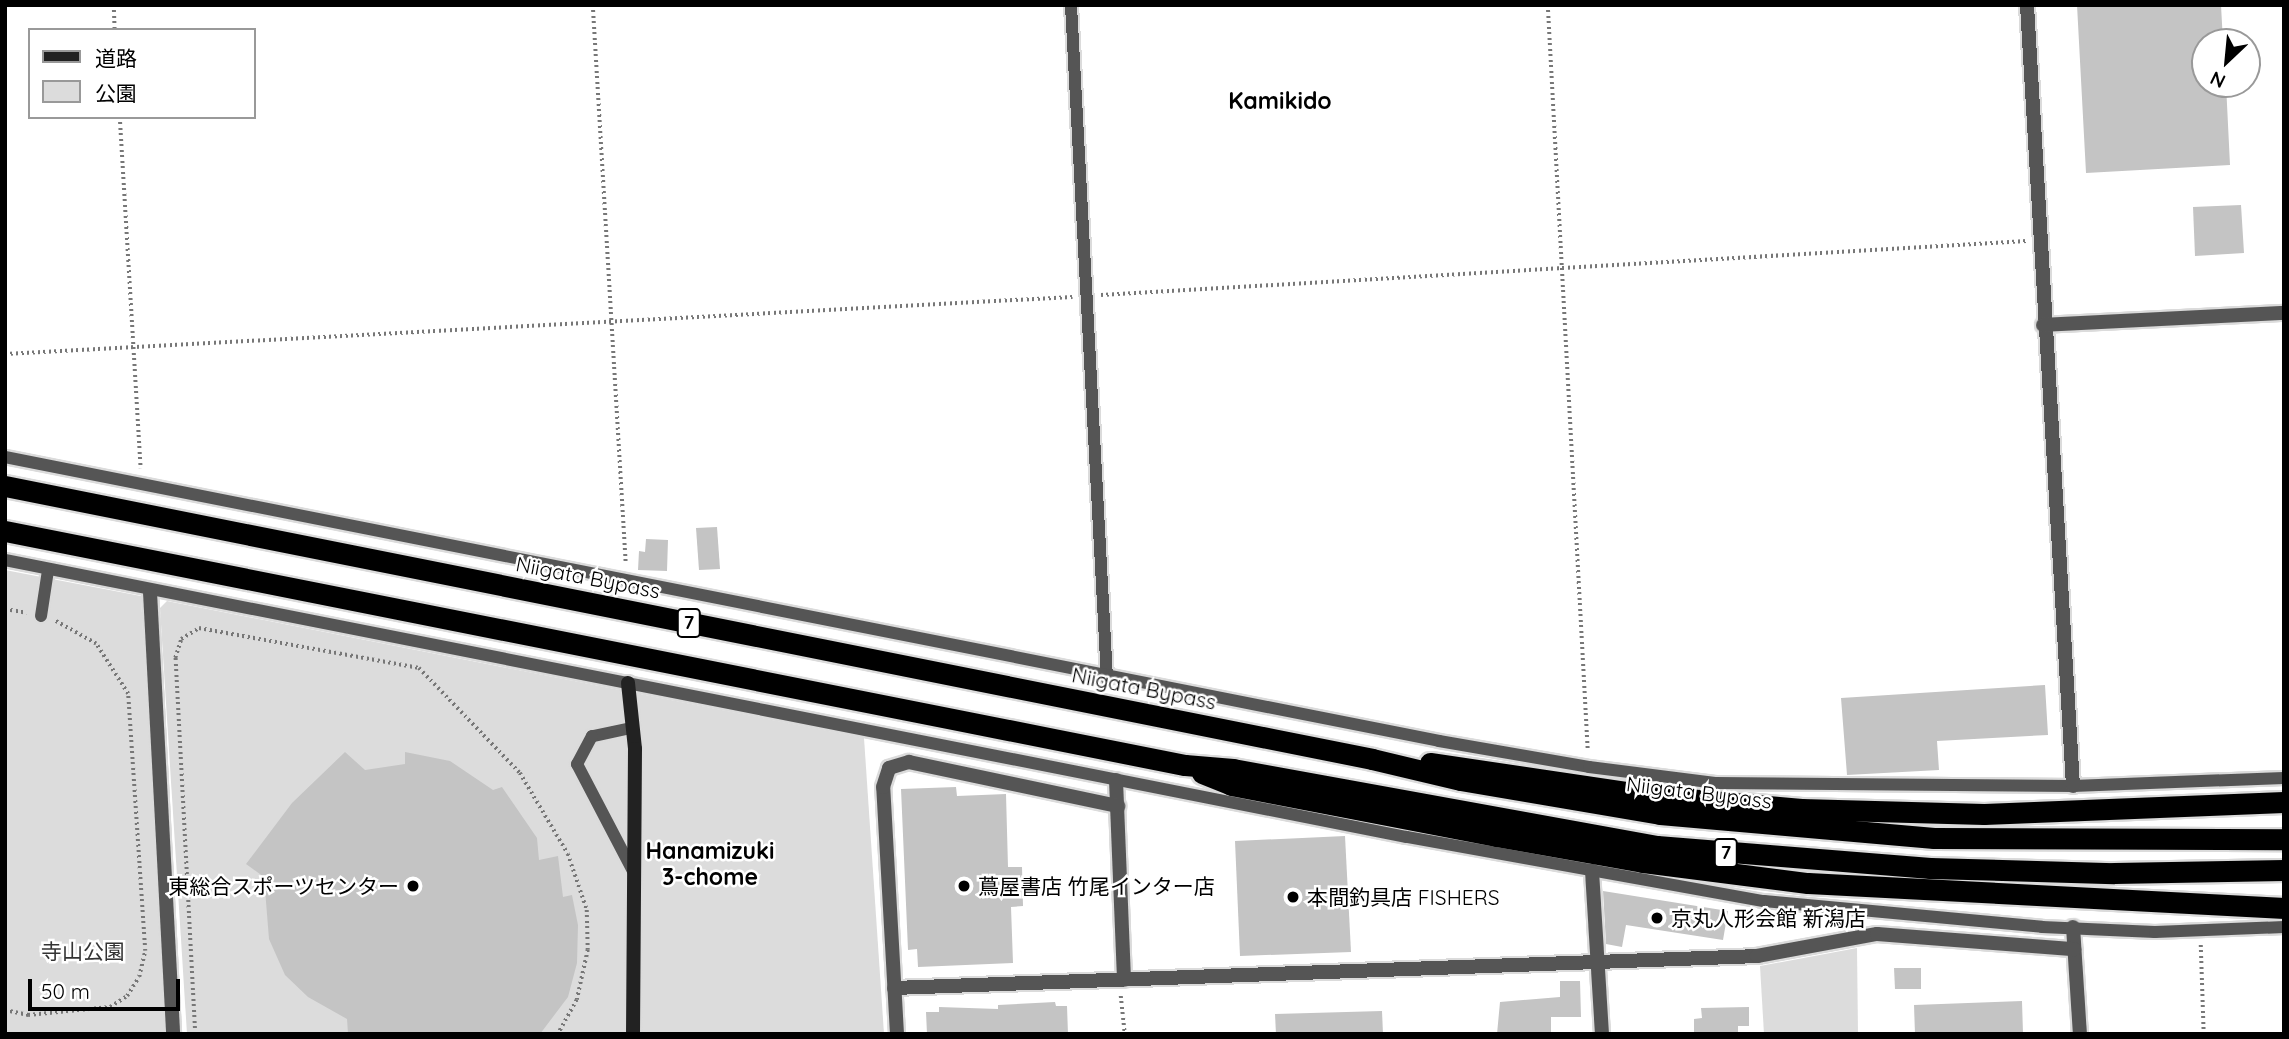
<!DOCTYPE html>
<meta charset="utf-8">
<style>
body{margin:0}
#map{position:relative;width:2289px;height:1039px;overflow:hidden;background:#fff;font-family:Quicksand,"Noto Sans JP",sans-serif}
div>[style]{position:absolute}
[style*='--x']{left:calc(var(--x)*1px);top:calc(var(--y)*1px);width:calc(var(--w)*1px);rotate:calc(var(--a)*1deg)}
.green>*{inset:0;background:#dcdcdc}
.building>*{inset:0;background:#c4c4c4}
.path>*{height:3.5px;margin-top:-1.75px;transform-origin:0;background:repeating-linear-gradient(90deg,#777 0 2px,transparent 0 5.5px)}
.roads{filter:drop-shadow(2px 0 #dbdbdb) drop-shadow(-2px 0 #dbdbdb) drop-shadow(0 2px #dbdbdb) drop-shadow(0 -2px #dbdbdb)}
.lane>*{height:12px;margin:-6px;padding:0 6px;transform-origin:6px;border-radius:6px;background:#555}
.street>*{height:14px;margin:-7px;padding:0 7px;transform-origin:7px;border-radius:7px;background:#555}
.secondary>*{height:14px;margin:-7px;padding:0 7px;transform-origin:7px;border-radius:7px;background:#222}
.highway>*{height:21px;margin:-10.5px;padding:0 10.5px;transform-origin:10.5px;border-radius:10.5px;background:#000}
.dots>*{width:19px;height:19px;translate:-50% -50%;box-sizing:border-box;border:4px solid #fff;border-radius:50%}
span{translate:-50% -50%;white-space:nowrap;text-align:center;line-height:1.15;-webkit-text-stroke:5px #fff;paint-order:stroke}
.shield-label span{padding:2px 5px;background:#fff;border:2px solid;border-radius:5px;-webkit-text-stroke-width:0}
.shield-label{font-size:19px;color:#000;font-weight:700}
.street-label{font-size:21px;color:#000}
.poi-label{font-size:21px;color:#000}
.right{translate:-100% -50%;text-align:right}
.left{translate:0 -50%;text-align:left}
.park-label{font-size:21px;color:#333}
.neighbourhood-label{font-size:23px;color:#000;font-weight:700}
.frame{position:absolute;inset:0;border:7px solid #000;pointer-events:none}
.legend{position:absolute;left:28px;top:28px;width:228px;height:91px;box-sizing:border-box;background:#fff;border:2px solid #999;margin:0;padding:9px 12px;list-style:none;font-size:21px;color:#000}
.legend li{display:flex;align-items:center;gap:14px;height:35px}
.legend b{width:35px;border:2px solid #999}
.north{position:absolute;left:2191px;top:28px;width:70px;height:70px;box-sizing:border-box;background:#fff;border:2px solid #999;border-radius:50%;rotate:206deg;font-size:19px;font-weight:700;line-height:28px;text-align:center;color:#000}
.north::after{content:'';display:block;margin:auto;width:24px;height:32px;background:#000;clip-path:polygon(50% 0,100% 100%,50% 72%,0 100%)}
.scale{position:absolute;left:28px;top:979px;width:152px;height:32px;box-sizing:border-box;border:4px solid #000;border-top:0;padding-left:9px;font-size:21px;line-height:24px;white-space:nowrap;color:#000;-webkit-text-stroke:5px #fff;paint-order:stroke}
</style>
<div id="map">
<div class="green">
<div style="clip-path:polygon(5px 570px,141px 596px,166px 1034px,5px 1034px)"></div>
<div style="clip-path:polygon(167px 601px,864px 738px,884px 1034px,187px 1034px,160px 608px)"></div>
<div style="clip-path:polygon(1857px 948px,1858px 1034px,1764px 1034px,1760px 966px)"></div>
</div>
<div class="building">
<div style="clip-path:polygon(2077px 5px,2221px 5px,2223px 42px,2205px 42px,2205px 84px,2226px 84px,2230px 165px,2086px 173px)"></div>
<div style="clip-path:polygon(2241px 205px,2244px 253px,2195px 256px,2193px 207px)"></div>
<div style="clip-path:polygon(717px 527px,720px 569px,699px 570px,696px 528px)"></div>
<div style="clip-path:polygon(646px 539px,668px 540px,667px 571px,638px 570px,639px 551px,645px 552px)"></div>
<div style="clip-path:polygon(2045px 685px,2048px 735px,1937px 741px,1939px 770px,1847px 775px,1841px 698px)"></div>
<div style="clip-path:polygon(345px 752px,365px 770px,405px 764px,405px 752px,450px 761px,493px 790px,502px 787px,537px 838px,539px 860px,558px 856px,563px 897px,572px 895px,578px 925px,577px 963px,568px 997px,540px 1034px,348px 1034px,347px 1019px,308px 997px,285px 975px,269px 939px,264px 877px,246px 864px,292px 803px)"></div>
<div style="clip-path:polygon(956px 787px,957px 796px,1006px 794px,1008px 867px,1022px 867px,1023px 906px,1011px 907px,1013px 963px,918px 967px,917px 949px,908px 950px,901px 789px)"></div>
<div style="clip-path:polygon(1345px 836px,1351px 952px,1240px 956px,1235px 841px)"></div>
<div style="clip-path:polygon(1603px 891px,1728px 911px,1723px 940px,1626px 925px,1622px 947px,1606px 944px)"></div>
<div style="clip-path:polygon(1894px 968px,1921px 968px,1921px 989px,1895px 989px)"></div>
<div style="clip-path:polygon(1560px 981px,1580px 981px,1581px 1017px,1551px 1017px,1551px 1034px,1497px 1034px,1500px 1002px,1560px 997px)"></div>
<div style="clip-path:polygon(2022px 1001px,2023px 1034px,1915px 1034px,1914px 1005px)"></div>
<div style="clip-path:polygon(1055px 1002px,1056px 1006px,1067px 1006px,1068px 1034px,927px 1034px,926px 1012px,939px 1012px,939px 1007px,998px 1009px,998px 1005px)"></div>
<div style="clip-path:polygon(1749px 1007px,1749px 1026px,1738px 1026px,1738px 1034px,1694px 1034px,1694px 1019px,1702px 1018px,1701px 1008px)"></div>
<div style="clip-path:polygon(1382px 1011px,1383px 1034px,1276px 1034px,1275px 1014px)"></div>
</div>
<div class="path">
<div style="--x:114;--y:5;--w:25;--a:88"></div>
<div style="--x:593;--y:5;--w:559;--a:86.62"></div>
<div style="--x:1548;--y:5;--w:747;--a:86.93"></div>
<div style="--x:120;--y:117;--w:352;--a:86.6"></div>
<div style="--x:1101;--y:295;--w:927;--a:-3.34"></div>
<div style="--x:5;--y:354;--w:1069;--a:-3.06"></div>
<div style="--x:5;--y:609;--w:22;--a:10"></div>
<div style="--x:2201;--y:945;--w:89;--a:88.1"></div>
<div style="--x:1121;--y:996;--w:38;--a:84"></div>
<div style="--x:5;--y:1010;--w:24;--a:12"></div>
<div style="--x:28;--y:1015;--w:82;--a:-5.6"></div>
<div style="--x:110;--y:1007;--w:20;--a:-33"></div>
<div style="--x:127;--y:996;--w:22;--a:-58"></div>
<div style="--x:139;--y:977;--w:27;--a:-77"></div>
<div style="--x:145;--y:951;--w:258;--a:-93.8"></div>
<div style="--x:128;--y:694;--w:59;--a:-122.6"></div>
<div style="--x:96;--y:644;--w:47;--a:-150.7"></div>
<div style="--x:195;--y:1034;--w:377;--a:-93"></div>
<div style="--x:175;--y:658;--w:20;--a:-72"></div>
<div style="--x:181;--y:639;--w:21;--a:-31"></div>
<div style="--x:199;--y:628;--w:224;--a:10.3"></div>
<div style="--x:419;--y:668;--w:146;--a:46.1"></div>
<div style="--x:520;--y:773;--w:94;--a:59.3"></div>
<div style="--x:568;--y:854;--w:59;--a:71.3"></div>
<div style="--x:587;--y:910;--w:40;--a:88.6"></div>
<div style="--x:588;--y:950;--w:51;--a:102.4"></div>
<div style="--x:577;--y:1000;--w:39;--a:119"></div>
</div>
<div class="roads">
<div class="lane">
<div style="--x:1071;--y:5;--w:675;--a:86.94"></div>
<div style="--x:5;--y:457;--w:1462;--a:11.2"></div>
<div style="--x:1439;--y:741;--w:152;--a:9.8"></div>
<div style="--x:1589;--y:767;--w:127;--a:7.2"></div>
<div style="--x:1715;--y:783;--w:358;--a:0.5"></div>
<div style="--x:2073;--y:786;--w:211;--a:-2.2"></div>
<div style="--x:5;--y:560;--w:1429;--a:11.18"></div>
<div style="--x:1407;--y:837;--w:363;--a:10.2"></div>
<div style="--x:1764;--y:901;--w:279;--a:5.3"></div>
<div style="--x:2042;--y:927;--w:113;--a:2.5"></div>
<div style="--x:2155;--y:932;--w:129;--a:-2.2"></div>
<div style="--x:41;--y:616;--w:47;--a:-81.3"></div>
<div style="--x:631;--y:728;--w:40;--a:168"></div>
<div style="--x:592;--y:736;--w:32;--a:118"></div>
<div style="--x:577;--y:764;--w:123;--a:62.4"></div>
</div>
<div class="street">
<div style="--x:2027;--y:5;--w:782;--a:86.63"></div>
<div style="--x:2043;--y:325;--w:241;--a:-2.9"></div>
<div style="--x:150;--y:592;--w:443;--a:87"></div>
<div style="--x:1116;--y:780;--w:200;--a:87.7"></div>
<div style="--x:1592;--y:871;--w:163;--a:86.5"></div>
<div style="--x:2073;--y:927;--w:107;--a:86.3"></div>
<div style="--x:894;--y:988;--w:864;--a:-2.12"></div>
<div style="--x:1757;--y:956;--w:122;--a:-10.4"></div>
<div style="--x:1877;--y:934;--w:198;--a:4.4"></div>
<div style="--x:897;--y:1034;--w:247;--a:-93.2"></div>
<div style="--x:883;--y:787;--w:20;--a:-72"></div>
<div style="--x:889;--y:768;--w:21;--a:-17"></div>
<div style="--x:909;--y:762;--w:214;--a:11.9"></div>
</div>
<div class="secondary">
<div style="--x:628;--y:683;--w:66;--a:83.9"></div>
<div style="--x:635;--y:749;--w:285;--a:90.4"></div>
</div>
<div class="highway">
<div style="--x:5;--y:486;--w:1394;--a:11.29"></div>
<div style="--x:1372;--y:759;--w:90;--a:13.4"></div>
<div style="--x:1460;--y:780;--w:203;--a:9.6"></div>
<div style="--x:1660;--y:814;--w:275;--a:5"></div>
<div style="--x:1934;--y:838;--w:350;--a:0.2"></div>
<div style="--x:5;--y:531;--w:1203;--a:11.22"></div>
<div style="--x:1185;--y:765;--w:48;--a:4.8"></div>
<div style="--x:1233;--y:769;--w:431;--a:10.3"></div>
<div style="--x:1657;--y:846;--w:274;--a:4.6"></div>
<div style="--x:1930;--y:868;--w:184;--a:1.6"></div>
<div style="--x:2114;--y:873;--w:170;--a:-1"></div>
<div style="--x:1430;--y:763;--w:225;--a:8.4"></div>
<div style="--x:1653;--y:796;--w:149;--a:5"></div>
<div style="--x:1801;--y:809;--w:183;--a:1.6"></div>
<div style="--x:1984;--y:814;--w:300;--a:-2.3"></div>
<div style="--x:1202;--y:773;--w:31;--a:22"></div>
<div style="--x:1231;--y:785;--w:270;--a:10.9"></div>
<div style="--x:1496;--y:836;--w:149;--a:10"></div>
<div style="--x:1643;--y:862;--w:166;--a:7.3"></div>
<div style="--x:1808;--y:883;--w:477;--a:3"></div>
</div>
</div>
<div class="dots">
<div style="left:413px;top:886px;background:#000"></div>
<div style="left:964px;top:886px;background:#000"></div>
<div style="left:1293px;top:897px;background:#000"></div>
<div style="left:1657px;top:918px;background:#000"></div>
</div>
<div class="shield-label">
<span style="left:689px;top:623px">7</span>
<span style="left:1726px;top:853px">7</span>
</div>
<div class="street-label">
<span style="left:588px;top:577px;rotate:11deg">Niigata Bypass</span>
<span style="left:1144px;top:688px;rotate:11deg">Niigata Bypass</span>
<span style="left:1699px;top:792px;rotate:7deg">Niigata Bypass</span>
</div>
<div class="poi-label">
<span class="right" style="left:399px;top:886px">東総合スポーツセンター</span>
<span class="left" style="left:978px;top:886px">蔦屋書店 竹尾インター店</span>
<span class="left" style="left:1307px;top:897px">本間釣具店 FISHERS</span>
<span class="left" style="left:1671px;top:918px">京丸人形会館 新潟店</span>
</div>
<div class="park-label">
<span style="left:83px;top:951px">寺山公園</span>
</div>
<div class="neighbourhood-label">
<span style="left:1280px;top:101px">Kamikido</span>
<span style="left:710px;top:864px">Hanamizuki<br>3-chome</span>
</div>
<div class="frame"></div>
<ul class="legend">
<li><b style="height:9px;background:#222"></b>道路</li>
<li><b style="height:19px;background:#dcdcdc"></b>公園</li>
</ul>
<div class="north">N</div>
<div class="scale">50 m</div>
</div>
